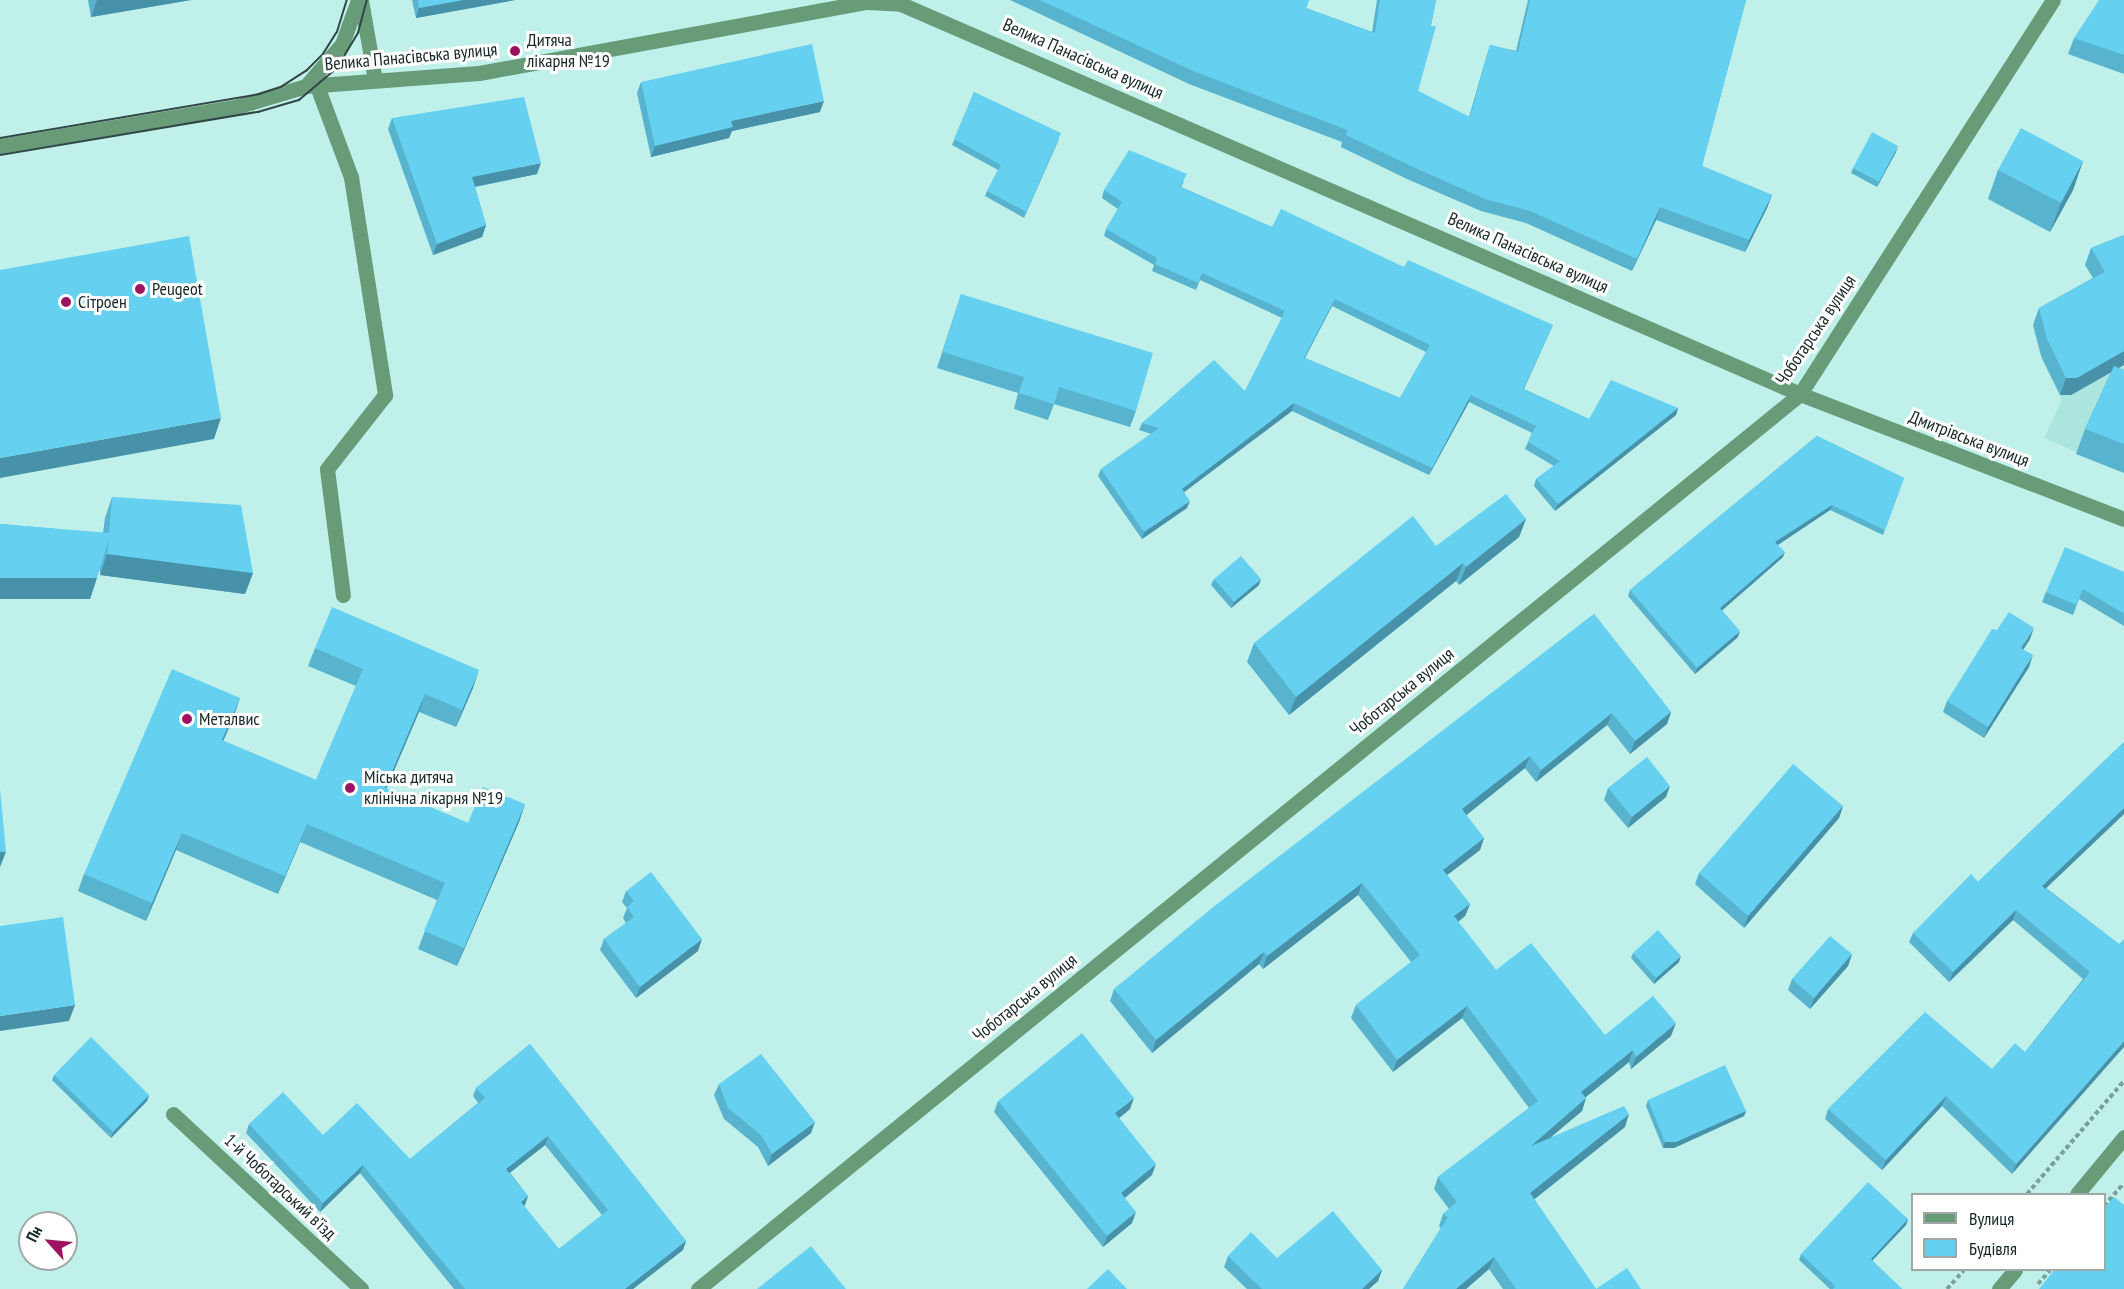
<!DOCTYPE html>
<meta charset="utf-8">
<style>
body{margin:0}
#map{position:relative;width:2124px;height:1289px;overflow:hidden;background:#c0f0ea;font-family:"PT Sans Narrow",sans-serif}
div>[style]{position:absolute}
[style*='--x']{left:calc(var(--x)*1px);top:calc(var(--y)*1px);width:calc(var(--w)*1px);rotate:calc(var(--a)*1deg)}
.built>*{inset:0;background:#abe5de}
.path>*{height:4px;margin-top:-2px;transform-origin:0;background:repeating-linear-gradient(90deg,#7b9f9b 0 4.5px,transparent 0 7.5px)}
.service>*{height:15px;margin:-7.5px;padding:0 7.5px;transform-origin:7.5px;border-radius:7.5px;background:#689b78}
.minor>*{height:15px;margin:-7.5px;padding:0 7.5px;transform-origin:7.5px;border-radius:7.5px;background:#689b78}
.tertiary>*{height:15px;margin:-7.5px;padding:0 7.5px;transform-origin:7.5px;border-radius:7.5px;background:#689b78}
.tram>*{height:1.5px;margin:-0.75px;padding:0 0.75px;transform-origin:0.75px;border-radius:0.75px;background:#314746}
.wall>*{inset:0;background:#58b3ce}
.shaded-wall>*{inset:0;background:#4792a8}
.building>*{inset:0;background:#66d0f0}
.dots>*{width:16px;height:16px;translate:-50% -50%;box-sizing:border-box;border:3px solid #fff;border-radius:50%}
span{translate:-50% -50%;white-space:nowrap;text-align:center;line-height:1.15;-webkit-text-stroke:6px #fff;paint-order:stroke}
.poi-label{font-size:18px;color:#142625}
.left{translate:0 -50%;text-align:left}
.street-label{font-size:18px;color:#142625}
.legend{position:absolute;left:1911px;top:1193px;width:195px;height:78px;box-sizing:border-box;background:#fff;border:2px solid #a1a8a8;margin:0;padding:8px 10px;list-style:none;font-size:18px;color:#142625}
.legend li{display:flex;align-items:center;gap:12px;height:30px}
.legend b{width:30px;border:2px solid #a1a8a8}
.north{position:absolute;left:18px;top:1211px;width:60px;height:60px;box-sizing:border-box;background:#fff;border:2px solid #a1a8a8;border-radius:50%;rotate:297deg;font-size:16px;font-weight:700;line-height:24px;text-align:center;color:#142625}
.north::after{content:'';display:block;margin:auto;width:21px;height:27px;background:#9d1362;clip-path:polygon(50% 0,100% 100%,50% 72%,0 100%)}
</style>
<div id="map">
<div class="built">
<div style="clip-path:polygon(2124px 305px,2124px 473px,2044px 438px,2062px 400px,2041px 358px)"></div>
</div>
<div class="path">
<div style="--x:2027;--y:1194;--w:149;--a:-49.4"></div>
<div style="--x:2104;--y:1206;--w:30;--a:-49"></div>
<div style="--x:2038;--y:1284;--w:18;--a:-49"></div>
<div style="--x:1947;--y:1289;--w:25;--a:-48"></div>
</div>
<div class="service">
<div style="--x:314;--y:78;--w:106;--a:69.5"></div>
<div style="--x:351;--y:177;--w:221;--a:81.1"></div>
<div style="--x:385;--y:395;--w:94;--a:128.1"></div>
<div style="--x:327;--y:469;--w:127;--a:82.8"></div>
<div style="--x:173;--y:1114;--w:257;--a:42.9"></div>
</div>
<div class="minor">
<div style="--x:361;--y:0;--w:81;--a:80.1"></div>
<div style="--x:306;--y:86;--w:173;--a:-4.3"></div>
<div style="--x:479;--y:73;--w:394;--a:-10.4"></div>
<div style="--x:867;--y:2;--w:34;--a:3"></div>
<div style="--x:901;--y:4;--w:980;--a:23.45"></div>
<div style="--x:1800;--y:394;--w:347;--a:21.1"></div>
<div style="--x:698;--y:1289;--w:1420;--a:-39.08"></div>
<div style="--x:1800;--y:394;--w:468;--a:-57.3"></div>
</div>
<div class="tertiary">
<div style="--x:0;--y:146;--w:242;--a:-9.5"></div>
<div style="--x:239;--y:106;--w:70;--a:-16.6"></div>
<div style="--x:306;--y:86;--w:55;--a:-49.4"></div>
<div style="--x:342;--y:44;--w:47;--a:-70"></div>
<div style="--x:2077;--y:1194;--w:74;--a:-50.5"></div>
<div style="--x:1999;--y:1289;--w:25;--a:-50"></div>
</div>
<div class="tram">
<div style="--x:0;--y:138;--w:263;--a:-9.6"></div>
<div style="--x:259;--y:94;--w:23;--a:-18"></div>
<div style="--x:281;--y:87;--w:30;--a:-33"></div>
<div style="--x:306;--y:71;--w:24;--a:-45"></div>
<div style="--x:323;--y:54;--w:26;--a:-58"></div>
<div style="--x:337;--y:32;--w:34;--a:-73"></div>
<div style="--x:0;--y:155;--w:262;--a:-9.5"></div>
<div style="--x:258;--y:112;--w:43;--a:-16.3"></div>
<div style="--x:299;--y:100;--w:50;--a:-40.1"></div>
<div style="--x:337;--y:68;--w:41;--a:-59"></div>
<div style="--x:358;--y:33;--w:34;--a:-75"></div>
</div>
<div class="wall">
<div style="clip-path:polygon(88px 0,191px 0,91px 17px)"></div>
<div style="clip-path:polygon(412px 0,515px 0,416px 18px)"></div>
<div style="clip-path:polygon(1010px 0,1309px 0,1306px 8px,1372px 32px,1377px 0,1436px 0,1418px 91px,1469px 117px,1486px 58px,1490px 45px,1516px 51px,1528px 0,1746px 0,1702px 166px,1772px 195px,1767px 208px,1745px 252px,1656px 220px,1632px 271px,1526px 223px,1481px 211px,1407px 179px,1341px 147px,1342px 142px,1189px 84px)"></div>
<div style="clip-path:polygon(2124px 0,2124px 74px,2068px 54px,2074px 38px)"></div>
<div style="clip-path:polygon(641px 82px,820px 112px,732px 131px,729px 138px,651px 157px,637px 93px)"></div>
<div style="clip-path:polygon(974px 92px,1059px 139px,1024px 218px,985px 196px,987px 191px,998px 170px,952px 145px)"></div>
<div style="clip-path:polygon(392px 118px,537px 174px,475px 187px,486px 225px,482px 237px,433px 255px,388px 129px)"></div>
<div style="clip-path:polygon(1896px 152px,1877px 187px,1851px 173px,1853px 168px)"></div>
<div style="clip-path:polygon(2083px 161px,2073px 190px,2050px 232px,1988px 199px,1998px 170px)"></div>
<div style="clip-path:polygon(evenodd,1184px 181px,1181px 187px,1272px 227px,1404px 267px,1553px 325px,1524px 389px,1589px 419px,1678px 408px,1676px 415px,1555px 511px,1534px 486px,1536px 479px,1554px 466px,1525px 449px,1532px 433px,1469px 402px,1429px 475px,1292px 411px,1184px 492px,1187px 508px,1142px 539px,1098px 476px,1101px 469px,1151px 434px,1139px 430px,1142px 423px,1245px 391px,1282px 318px,1200px 280px,1196px 290px,1152px 271px,1154px 265px,1104px 236px,1106px 229px,1118px 209px,1102px 198px,1104px 190px,1184px 181px,1332px 306px,1426px 352px,1400px 398px,1305px 358px,1332px 306px)"></div>
<div style="clip-path:polygon(2124px 235px,2124px 365px,2118px 368px,2124px 370px,2124px 473px,2076px 454px,2085px 429px,2111px 372px,2071px 395px,2060px 395px,2041px 356px,2033px 325px,2039px 308px,2093px 278px,2085px 265px,2091px 248px)"></div>
<div style="clip-path:polygon(961px 294px,1136px 411px,1130px 427px,1054px 404px,1048px 420px,1014px 409px,1018px 393px,937px 368px)"></div>
<div style="clip-path:polygon(1817px 436px,1904px 478px,1883px 535px,1830px 510px,1778px 545px,1783px 557px,1722px 610px,1738px 637px,1695px 674px,1628px 596px,1630px 590px)"></div>
<div style="clip-path:polygon(112px 497px,253px 573px,245px 594px,100px 575px,100px 567px,90px 599px,0 599px,0 524px,103px 533px,105px 518px)"></div>
<div style="clip-path:polygon(1526px 519px,1519px 537px,1459px 585px,1456px 581px,1289px 715px,1247px 662px,1254px 643px,1436px 546px)"></div>
<div style="clip-path:polygon(2124px 572px,2124px 626px,2079px 599px,2073px 615px,2042px 602px,2046px 592px)"></div>
<div style="clip-path:polygon(1214px 579px,1259px 585px,1231px 608px,1211px 585px)"></div>
<div style="clip-path:polygon(1594px 614px,1671px 712px,1667px 724px,1630px 754px,1607px 725px,1536px 782px,1525px 768px,1466px 815px,1484px 838px,1480px 850px,1447px 875px,1470px 904px,1465px 916px,1458px 922px,1496px 970px,1605px 1035px,1671px 1036px,1631px 1069px,1629px 1062px,1586px 1097px,1582px 1111px,1551px 1137px,1625px 1127px,1534px 1199px,1596px 1289px,1503px 1289px,1489px 1269px,1466px 1289px,1403px 1289px,1441px 1228px,1439px 1226px,1443px 1214px,1449px 1209px,1434px 1189px,1438px 1177px,1529px 1108px,1462px 1018px,1393px 1072px,1351px 1018px,1356px 1005px,1411px 962px,1358px 895px,1263px 969px,1259px 964px,1152px 1053px,1110px 1001px,1114px 989px)"></div>
<div style="clip-path:polygon(2030px 639px,2023px 650px,2029px 667px,1984px 738px,1943px 712px,1947px 701px)"></div>
<div style="clip-path:polygon(315px 648px,473px 688px,456px 727px,419px 712px,386px 789px,468px 823px,525px 804px,519px 822px,457px 966px,418px 949px,437px 900px,300px 842px,278px 894px,176px 850px,146px 921px,78px 891px,84px 874px,240px 698px,223px 741px,316px 780px,356px 686px,308px 666px)"></div>
<div style="clip-path:polygon(2124px 742px,2124px 814px,2046px 888px,2119px 944px,2012px 1174px,1942px 1106px,1882px 1170px,1825px 1119px,1828px 1109px,1992px 1069px,2025px 1052px,2083px 979px,2013px 920px,1949px 982px,1909px 942px,1913px 933px,1978px 882px)"></div>
<div style="clip-path:polygon(1608px 788px,1666px 797px,1628px 828px,1604px 800px)"></div>
<div style="clip-path:polygon(1843px 806px,1839px 818px,1744px 928px,1695px 884px,1699px 873px)"></div>
<div style="clip-path:polygon(626px 891px,698px 951px,636px 998px,600px 950px,604px 939px,626px 923px,623px 918px,627px 908px,622px 902px)"></div>
<div style="clip-path:polygon(1633px 953px,1679px 962px,1654px 984px,1631px 958px)"></div>
<div style="clip-path:polygon(1852px 954px,1848px 966px,1810px 1009px,1788px 990px,1792px 979px)"></div>
<div style="clip-path:polygon(evenodd,530px 1044px,686px 1241px,683px 1250px,633px 1289px,454px 1289px,360px 1173px,320px 1212px,246px 1133px,249px 1124px,410px 1159px,478px 1103px,473px 1096px,476px 1088px,530px 1044px,545px 1145px,602px 1215px,559px 1249px,524px 1206px,528px 1196px,510px 1173px,545px 1145px)"></div>
<div style="clip-path:polygon(54px 1075px,149px 1095px,147px 1101px,111px 1138px,52px 1080px)"></div>
<div style="clip-path:polygon(719px 1084px,811px 1133px,768px 1166px,758px 1147px,724px 1119px,714px 1095px)"></div>
<div style="clip-path:polygon(1648px 1100px,1746px 1111px,1744px 1116px,1674px 1148px,1663px 1148px,1646px 1106px)"></div>
<div style="clip-path:polygon(998px 1101px,1130px 1109px,1119px 1118px,1152px 1175px,1125px 1198px,1132px 1223px,1103px 1247px,994px 1112px)"></div>
<div style="clip-path:polygon(1908px 1219px,1906px 1225px,1872px 1261px,1902px 1289px,1830px 1289px,1799px 1260px,1801px 1254px)"></div>
<div style="clip-path:polygon(1228px 1256px,1277px 1258px,1382px 1270px,1378px 1281px,1369px 1289px,1247px 1289px,1224px 1267px)"></div>
</div>
<div class="shaded-wall">
<div style="clip-path:polygon(97px 0,191px 0,91px 17px)"></div>
<div style="clip-path:polygon(463px 0,515px 0,416px 18px,419px 8px)"></div>
<div style="clip-path:polygon(824px 101px,820px 112px,732px 131px,729px 138px,651px 157px,655px 146px,731px 121px)"></div>
<div style="clip-path:polygon(1898px 146px,1896px 152px,1877px 187px,1879px 182px)"></div>
<div style="clip-path:polygon(2083px 161px,2073px 190px,2050px 232px,2061px 203px)"></div>
<div style="clip-path:polygon(541px 163px,537px 174px,468px 188px,472px 177px)"></div>
<div style="clip-path:polygon(1772px 195px,1767px 208px,1745px 252px,1749px 240px)"></div>
<div style="clip-path:polygon(1660px 207px,1656px 220px,1632px 271px,1637px 259px)"></div>
<div style="clip-path:polygon(486px 225px,482px 237px,433px 255px,437px 244px)"></div>
<div style="clip-path:polygon(1335px 299px,1332px 306px,1301px 365px,1304px 358px)"></div>
<div style="clip-path:polygon(2124px 351px,2124px 365px,2071px 395px,2060px 395px,2066px 378px)"></div>
<div style="clip-path:polygon(1471px 395px,1469px 402px,1429px 475px,1432px 468px)"></div>
<div style="clip-path:polygon(1294px 403px,1292px 411px,1179px 496px,1182px 489px)"></div>
<div style="clip-path:polygon(1678px 408px,1676px 415px,1555px 511px,1558px 504px)"></div>
<div style="clip-path:polygon(221px 418px,214px 439px,0 478px,0 458px)"></div>
<div style="clip-path:polygon(1190px 501px,1187px 508px,1142px 539px,1144px 532px)"></div>
<div style="clip-path:polygon(1832px 505px,1830px 510px,1773px 548px,1775px 542px)"></div>
<div style="clip-path:polygon(1526px 519px,1519px 537px,1459px 585px,1466px 567px)"></div>
<div style="clip-path:polygon(1785px 552px,1783px 557px,1718px 614px,1720px 608px)"></div>
<div style="clip-path:polygon(107px 554px,253px 573px,245px 594px,100px 575px)"></div>
<div style="clip-path:polygon(1463px 563px,1456px 581px,1289px 715px,1296px 697px)"></div>
<div style="clip-path:polygon(0 578px,97px 578px,90px 599px,0 599px)"></div>
<div style="clip-path:polygon(1261px 579px,1259px 585px,1231px 608px,1234px 602px)"></div>
<div style="clip-path:polygon(2034px 628px,2030px 639px,2017px 659px,2021px 648px)"></div>
<div style="clip-path:polygon(1740px 631px,1738px 637px,1695px 674px,1697px 668px)"></div>
<div style="clip-path:polygon(2033px 655px,2029px 667px,1984px 738px,1988px 727px)"></div>
<div style="clip-path:polygon(479px 670px,473px 688px,456px 727px,462px 710px)"></div>
<div style="clip-path:polygon(425px 694px,419px 712px,379px 806px,385px 788px)"></div>
<div style="clip-path:polygon(240px 698px,234px 716px,216px 758px,222px 740px)"></div>
<div style="clip-path:polygon(1671px 712px,1667px 724px,1630px 754px,1635px 741px)"></div>
<div style="clip-path:polygon(1612px 713px,1607px 725px,1536px 782px,1541px 770px)"></div>
<div style="clip-path:polygon(1530px 756px,1525px 768px,1458px 822px,1462px 809px)"></div>
<div style="clip-path:polygon(1670px 786px,1666px 797px,1628px 828px,1632px 817px)"></div>
<div style="clip-path:polygon(525px 804px,519px 822px,457px 966px,464px 948px)"></div>
<div style="clip-path:polygon(1843px 806px,1839px 818px,1744px 928px,1748px 916px)"></div>
<div style="clip-path:polygon(2124px 808px,2124px 814px,2039px 895px,2042px 886px)"></div>
<div style="clip-path:polygon(307px 824px,300px 842px,278px 894px,285px 876px)"></div>
<div style="clip-path:polygon(182px 833px,176px 850px,146px 921px,152px 903px)"></div>
<div style="clip-path:polygon(1484px 838px,1480px 850px,1438px 882px,1443px 870px)"></div>
<div style="clip-path:polygon(0 852px,6px 852px,0 867px)"></div>
<div style="clip-path:polygon(1362px 883px,1358px 895px,1263px 969px,1267px 956px)"></div>
<div style="clip-path:polygon(1470px 904px,1465px 916px,1449px 929px,1454px 916px)"></div>
<div style="clip-path:polygon(2016px 910px,2013px 920px,1949px 982px,1953px 972px)"></div>
<div style="clip-path:polygon(702px 939px,698px 951px,636px 998px,640px 987px)"></div>
<div style="clip-path:polygon(1264px 952px,1259px 964px,1152px 1053px,1156px 1040px)"></div>
<div style="clip-path:polygon(1852px 954px,1848px 966px,1810px 1009px,1814px 998px)"></div>
<div style="clip-path:polygon(1681px 956px,1679px 962px,1654px 984px,1656px 978px)"></div>
<div style="clip-path:polygon(75px 1005px,69px 1021px,0 1031px,0 1016px)"></div>
<div style="clip-path:polygon(1467px 1006px,1462px 1018px,1393px 1072px,1397px 1060px)"></div>
<div style="clip-path:polygon(1676px 1023px,1671px 1036px,1631px 1069px,1636px 1057px)"></div>
<div style="clip-path:polygon(2124px 1041px,2124px 1047px,2012px 1174px,2016px 1164px)"></div>
<div style="clip-path:polygon(1633px 1050px,1629px 1062px,1577px 1104px,1581px 1092px)"></div>
<div style="clip-path:polygon(149px 1095px,147px 1101px,111px 1138px,113px 1132px)"></div>
<div style="clip-path:polygon(1946px 1096px,1942px 1106px,1882px 1170px,1886px 1160px)"></div>
<div style="clip-path:polygon(1134px 1098px,1130px 1109px,1111px 1125px,1115px 1113px)"></div>
<div style="clip-path:polygon(1586px 1098px,1582px 1111px,1526px 1158px,1531px 1146px)"></div>
<div style="clip-path:polygon(1746px 1111px,1744px 1116px,1674px 1148px,1663px 1148px,1665px 1142px)"></div>
<div style="clip-path:polygon(1629px 1114px,1625px 1127px,1526px 1206px,1530px 1193px)"></div>
<div style="clip-path:polygon(815px 1122px,811px 1133px,768px 1166px,772px 1154px)"></div>
<div style="clip-path:polygon(548px 1136px,545px 1145px,503px 1178px,506px 1169px)"></div>
<div style="clip-path:polygon(1156px 1164px,1152px 1175px,1117px 1204px,1121px 1193px)"></div>
<div style="clip-path:polygon(363px 1165px,360px 1173px,320px 1212px,323px 1203px)"></div>
<div style="clip-path:polygon(528px 1196px,525px 1205px,518px 1211px,521px 1202px)"></div>
<div style="clip-path:polygon(1136px 1212px,1132px 1223px,1103px 1247px,1107px 1236px)"></div>
<div style="clip-path:polygon(1908px 1219px,1906px 1225px,1868px 1265px,1871px 1259px)"></div>
<div style="clip-path:polygon(686px 1241px,683px 1250px,633px 1289px,625px 1289px)"></div>
<div style="clip-path:polygon(1494px 1257px,1489px 1269px,1466px 1289px,1456px 1289px)"></div>
<div style="clip-path:polygon(1382px 1270px,1378px 1281px,1369px 1289px,1362px 1289px)"></div>
</div>
<div class="building">
<div style="clip-path:polygon(418px 0,463px 0,419px 8px)"></div>
<div style="clip-path:polygon(1040px 0,1309px 0,1306px 8px,1375px 33px,1380px 0,1436px 0,1431px 26px,1436px 26px,1418px 91px,1470px 117px,1490px 45px,1518px 52px,1530px 0,1746px 0,1702px 166px,1772px 195px,1749px 240px,1660px 207px,1637px 259px,1530px 211px,1485px 199px,1411px 166px,1346px 135px,1347px 130px,1193px 71px)"></div>
<div style="clip-path:polygon(2099px 0,2124px 0,2124px 55px,2074px 38px)"></div>
<div style="clip-path:polygon(812px 44px,824px 101px,731px 121px,733px 127px,655px 146px,641px 82px)"></div>
<div style="clip-path:polygon(974px 92px,1061px 133px,1026px 212px,987px 191px,1001px 165px,954px 139px)"></div>
<div style="clip-path:polygon(524px 97px,541px 163px,472px 177px,486px 225px,437px 244px,392px 118px)"></div>
<div style="clip-path:polygon(2021px 128px,2083px 161px,2061px 203px,1998px 170px)"></div>
<div style="clip-path:polygon(1872px 132px,1898px 146px,1879px 182px,1853px 168px)"></div>
<div style="clip-path:polygon(evenodd,1129px 150px,1187px 174px,1180px 187px,1272px 227px,1281px 209px,1404px 267px,1408px 260px,1553px 325px,1523px 389px,1589px 419px,1611px 380px,1678px 408px,1558px 504px,1536px 479px,1560px 461px,1528px 442px,1536px 426px,1471px 395px,1432px 468px,1294px 403px,1182px 489px,1190px 501px,1144px 532px,1101px 469px,1159px 428px,1142px 423px,1214px 360px,1245px 391px,1285px 311px,1202px 273px,1198px 283px,1155px 264px,1157px 258px,1106px 229px,1122px 202px,1104px 190px,1129px 150px,1335px 299px,1430px 345px,1400px 398px,1304px 358px,1335px 299px)"></div>
<div style="clip-path:polygon(2124px 235px,2124px 351px,2077px 378px,2066px 378px,2047px 339px,2039px 308px,2105px 272px,2091px 248px)"></div>
<div style="clip-path:polygon(189px 236px,221px 418px,0 458px,0 270px)"></div>
<div style="clip-path:polygon(961px 294px,1153px 353px,1136px 411px,1059px 387px,1054px 404px,1019px 393px,1024px 377px,943px 352px)"></div>
<div style="clip-path:polygon(2114px 366px,2124px 370px,2124px 444px,2085px 429px)"></div>
<div style="clip-path:polygon(1817px 436px,1904px 478px,1885px 530px,1832px 505px,1775px 542px,1785px 552px,1720px 608px,1740px 631px,1697px 668px,1630px 590px)"></div>
<div style="clip-path:polygon(1506px 494px,1526px 519px,1466px 567px,1463px 563px,1296px 697px,1254px 643px,1413px 516px,1436px 546px)"></div>
<div style="clip-path:polygon(112px 497px,241px 505px,253px 573px,107px 554px,109px 540px,97px 578px,0 578px,0 524px,109px 533px)"></div>
<div style="clip-path:polygon(2065px 547px,2124px 572px,2124px 614px,2083px 589px,2076px 605px,2046px 592px)"></div>
<div style="clip-path:polygon(1241px 556px,1261px 579px,1234px 602px,1214px 579px)"></div>
<div style="clip-path:polygon(332px 607px,479px 670px,462px 710px,425px 694px,385px 788px,468px 823px,483px 787px,525px 804px,464px 948px,424px 931px,445px 883px,307px 824px,285px 876px,182px 833px,152px 903px,84px 874px,172px 669px,240px 698px,222px 740px,316px 780px,363px 669px,315px 648px)"></div>
<div style="clip-path:polygon(2009px 612px,2034px 628px,2021px 648px,2033px 655px,1988px 727px,1947px 701px,1992px 629px,1997px 630px)"></div>
<div style="clip-path:polygon(1594px 614px,1671px 712px,1635px 741px,1612px 713px,1541px 770px,1530px 756px,1462px 809px,1484px 838px,1443px 870px,1470px 904px,1454px 916px,1496px 970px,1531px 943px,1605px 1035px,1653px 996px,1676px 1023px,1636px 1057px,1633px 1050px,1581px 1092px,1586px 1098px,1531px 1146px,1624px 1106px,1629px 1114px,1530px 1193px,1596px 1289px,1516px 1289px,1494px 1257px,1456px 1289px,1403px 1289px,1448px 1217px,1443px 1214px,1457px 1202px,1438px 1177px,1538px 1101px,1467px 1006px,1397px 1060px,1356px 1005px,1420px 955px,1362px 883px,1267px 956px,1264px 952px,1156px 1040px,1114px 989px,1212px 908px)"></div>
<div style="clip-path:polygon(2124px 742px,2124px 808px,2042px 886px,2119px 944px,2124px 939px,2124px 1041px,2016px 1164px,1946px 1096px,1886px 1160px,1828px 1109px,1925px 1012px,1992px 1069px,2015px 1043px,2025px 1052px,2090px 972px,2016px 910px,1953px 972px,1913px 933px,1971px 874px,1978px 882px)"></div>
<div style="clip-path:polygon(1647px 757px,1670px 786px,1632px 817px,1608px 788px)"></div>
<div style="clip-path:polygon(1793px 764px,1843px 806px,1748px 916px,1699px 873px)"></div>
<div style="clip-path:polygon(0 789px,6px 852px,0 852px)"></div>
<div style="clip-path:polygon(651px 872px,702px 939px,640px 987px,604px 939px,634px 917px,627px 907px,634px 901px,626px 891px)"></div>
<div style="clip-path:polygon(63px 917px,75px 1005px,0 1016px,0 926px)"></div>
<div style="clip-path:polygon(1658px 930px,1681px 956px,1656px 978px,1633px 953px)"></div>
<div style="clip-path:polygon(1830px 936px,1852px 954px,1814px 998px,1792px 979px)"></div>
<div style="clip-path:polygon(1082px 1033px,1134px 1098px,1115px 1113px,1156px 1164px,1121px 1193px,1136px 1212px,1107px 1236px,998px 1101px)"></div>
<div style="clip-path:polygon(91px 1037px,149px 1095px,113px 1132px,54px 1075px)"></div>
<div style="clip-path:polygon(evenodd,530px 1044px,686px 1241px,625px 1289px,465px 1289px,363px 1165px,323px 1203px,249px 1124px,283px 1092px,323px 1135px,357px 1103px,410px 1159px,485px 1098px,476px 1088px,530px 1044px,548px 1136px,608px 1210px,559px 1249px,521px 1202px,528px 1196px,506px 1169px,548px 1136px)"></div>
<div style="clip-path:polygon(761px 1054px,815px 1122px,772px 1154px,762px 1136px,728px 1108px,719px 1084px)"></div>
<div style="clip-path:polygon(1725px 1065px,1746px 1111px,1676px 1142px,1665px 1142px,1648px 1100px)"></div>
<div style="clip-path:polygon(1868px 1182px,1908px 1219px,1871px 1259px,1902px 1289px,1833px 1289px,1835px 1286px,1801px 1254px)"></div>
<div style="clip-path:polygon(2114px 1197px,2124px 1205px,2124px 1289px,2039px 1289px,2055px 1269px,2104px 1269px,2104px 1208px)"></div>
<div style="clip-path:polygon(1333px 1211px,1382px 1270px,1362px 1289px,1262px 1289px,1228px 1256px,1251px 1232px,1277px 1258px)"></div>
<div style="clip-path:polygon(811px 1246px,846px 1289px,757px 1289px)"></div>
<div style="clip-path:polygon(1627px 1268px,1641px 1289px,1596px 1289px)"></div>
<div style="clip-path:polygon(1108px 1269px,1127px 1289px,1087px 1289px)"></div>
</div>
<div class="dots">
<div style="left:515px;top:51px;background:#9d1362"></div>
<div style="left:140px;top:289px;background:#9d1362"></div>
<div style="left:66px;top:302px;background:#9d1362"></div>
<div style="left:187px;top:719px;background:#9d1362"></div>
<div style="left:350px;top:788px;background:#9d1362"></div>
</div>
<div class="poi-label">
<span class="left" style="left:527px;top:51px">Дитяча<br>лікарня №19</span>
<span class="left" style="left:152px;top:289px">Peugeot</span>
<span class="left" style="left:78px;top:302px">Сітроен</span>
<span class="left" style="left:199px;top:719px">Металвис</span>
<span class="left" style="left:364px;top:788px">Міська дитяча<br>клінічна лікарня №19</span>
</div>
<div class="street-label">
<span style="left:411px;top:57px;rotate:-5deg">Велика Панасівська вулиця</span>
<span style="left:1083px;top:59px;rotate:24deg">Велика Панасівська вулиця</span>
<span style="left:1528px;top:253px;rotate:24deg">Велика Панасівська вулиця</span>
<span style="left:1816px;top:330px;rotate:-56deg">Чоботарська вулиця</span>
<span style="left:1969px;top:439px;rotate:21deg">Дмитрівська вулиця</span>
<span style="left:1402px;top:692px;rotate:-39deg">Чоботарська вулиця</span>
<span style="left:1025px;top:998px;rotate:-39deg">Чоботарська вулиця</span>
<span style="left:280px;top:1187px;rotate:43deg">1-й Чоботарський в’їзд</span>
</div>
<ul class="legend">
<li><b style="height:8px;background:#689b78"></b>Вулиця</li>
<li><b style="height:16px;background:#66d0f0"></b>Будівля</li>
</ul>
<div class="north">Пн</div>
</div>
